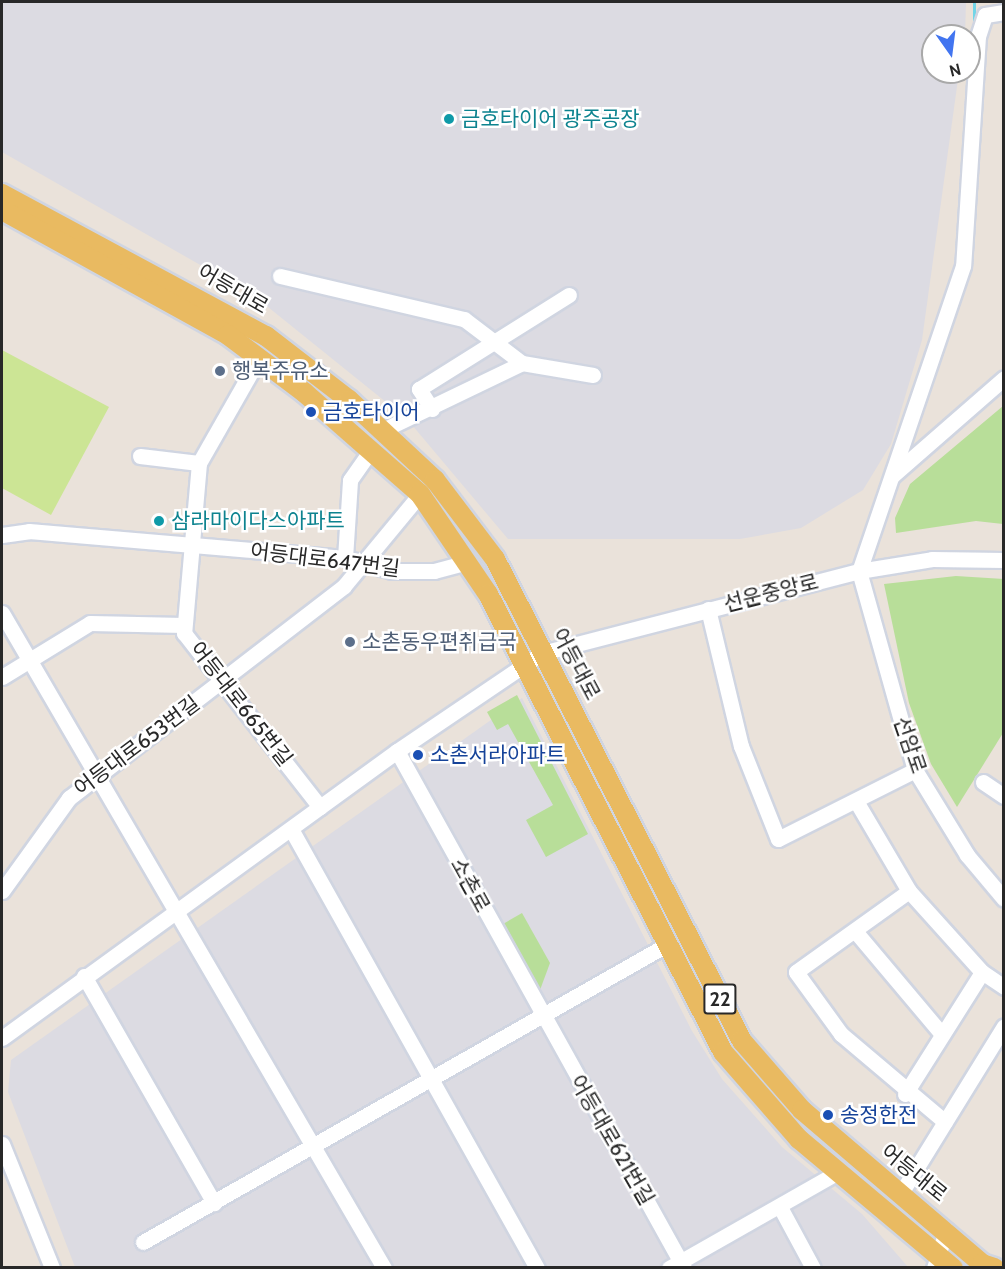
<!DOCTYPE html>
<meta charset="utf-8">
<style>
body{margin:0}
#map{position:relative;width:1005px;height:1269px;overflow:hidden;background:#eae2da;font-family:Cabin,"Noto Sans KR",sans-serif}
div>[style]{position:absolute}
[style*='--x']{left:calc(var(--x)*1px);top:calc(var(--y)*1px);width:calc(var(--w)*1px);rotate:calc(var(--a)*1deg)}
.industrial>*{inset:0;background:#dcdbe2}
.green>*{inset:0;background:#b8de99}
.pitch>*{inset:0;background:#cce595}
.stream>*{height:3px;margin:-1.5px;padding:0 1.5px;transform-origin:1.5px;border-radius:1.5px;background:#72d5e7}
.roads{filter:drop-shadow(2px 0 #d0d5e1) drop-shadow(-2px 0 #d0d5e1) drop-shadow(0 2px #d0d5e1) drop-shadow(0 -2px #d0d5e1)}
.minor>*{height:15px;margin:-7.5px;padding:0 7.5px;transform-origin:7.5px;border-radius:7.5px;background:#fff}
.major>*{height:20px;margin:-10px;padding:0 10px;transform-origin:10px;border-radius:10px;background:#e9ba61}
.dots>*{width:16px;height:16px;translate:-50% -50%;box-sizing:border-box;border:3px solid #fff;border-radius:50%}
span{translate:-50% -50%;white-space:nowrap;text-align:center;line-height:1.15;-webkit-text-stroke:5px #fff;paint-order:stroke}
.shield-label span{padding:2px 4px;background:#fff;border:2px solid;border-radius:4px;-webkit-text-stroke-width:0}
.shield-label{font-size:20px;color:#282828;font-weight:700}
.culture-label{font-size:21px;color:#0d838f}
.left{translate:0 -50%;text-align:left}
.street-label{font-size:21px;color:#282828}
.service-label{font-size:21px;color:#4e5e75}
.transit-label{font-size:21px;color:#164399}
.frame{position:absolute;inset:0;border:3px solid #282828;pointer-events:none}
.north{position:absolute;left:921px;top:24px;width:60px;height:60px;box-sizing:border-box;background:#fff;border:2px solid #a9a9a9;border-radius:50%;rotate:166deg;font-size:16px;font-weight:700;line-height:24px;text-align:center;color:#282828}
.north::after{content:'';display:block;margin:auto;width:21px;height:27px;background:#4275f0;clip-path:polygon(50% 0,100% 100%,50% 72%,0 100%)}
</style>
<div id="map">
<div class="industrial">
<div style="clip-path:polygon(2px 2px,966px 2px,965px 36px,933px 36px,933px 72px,959px 72px,922px 340px,891px 444px,863px 490px,801px 528px,740px 539px,508px 539px,407px 419px,253px 295px,2px 152px)"></div>
<div style="clip-path:polygon(522px 698px,692px 1031px,722px 1079px,782px 1147px,862px 1214px,908px 1267px,75px 1267px,8px 1092px,11px 1060px)"></div>
</div>
<div class="green">
<div style="clip-path:polygon(1003px 406px,1003px 524px,976px 521px,896px 533px,895px 518px,910px 484px)"></div>
<div style="clip-path:polygon(956px 576px,1004px 579px,1003px 733px,957px 807px,931px 764px,909px 703px,884px 584px)"></div>
<div style="clip-path:polygon(517px 695px,588px 834px,546px 857px,526px 820px,553px 805px,508px 724px,497px 730px,487px 712px)"></div>
<div style="clip-path:polygon(522px 913px,550px 963px,540px 990px,503px 924px)"></div>
</div>
<div class="pitch">
<div style="clip-path:polygon(2px 350px,109px 407px,51px 515px,2px 488px)"></div>
</div>
<div class="stream">
<div style="--x:974;--y:28;--w:26;--a:-90"></div>
</div>
<div class="roads">
<div class="minor">
<div style="--x:1004;--y:12;--w:19;--a:171"></div>
<div style="--x:985;--y:15;--w:22;--a:108"></div>
<div style="--x:978;--y:36;--w:230;--a:93.7"></div>
<div style="--x:963;--y:266;--w:322;--a:108.8"></div>
<div style="--x:859;--y:571;--w:207;--a:74.3"></div>
<div style="--x:915;--y:770;--w:100;--a:58.5"></div>
<div style="--x:967;--y:855;--w:57;--a:49.9"></div>
<div style="--x:280;--y:276;--w:189;--a:13.2"></div>
<div style="--x:464;--y:319;--w:73;--a:37.2"></div>
<div style="--x:259;--y:358;--w:121;--a:119.7"></div>
<div style="--x:199;--y:463;--w:171;--a:95"></div>
<div style="--x:184;--y:633;--w:221;--a:52"></div>
<div style="--x:432;--y:409;--w:24;--a:-123"></div>
<div style="--x:419;--y:389;--w:177;--a:-32.1"></div>
<div style="--x:383;--y:430;--w:154;--a:-25.7"></div>
<div style="--x:522;--y:363;--w:72;--a:9.6"></div>
<div style="--x:140;--y:456;--w:59;--a:6.8"></div>
<div style="--x:893;--y:475;--w:147;--a:-41.1"></div>
<div style="--x:2;--y:535;--w:27;--a:-8"></div>
<div style="--x:29;--y:531;--w:317;--a:4.9"></div>
<div style="--x:345;--y:558;--w:49;--a:15.5"></div>
<div style="--x:392;--y:571;--w:42;--a:0"></div>
<div style="--x:434;--y:571;--w:35;--a:-15"></div>
<div style="--x:345;--y:558;--w:78;--a:-86.3"></div>
<div style="--x:350;--y:480;--w:37;--a:-55"></div>
<div style="--x:708;--y:609;--w:141;--a:76.5"></div>
<div style="--x:741;--y:746;--w:100;--a:68.3"></div>
<div style="--x:778;--y:839;--w:153;--a:-26.7"></div>
<div style="--x:2;--y:613;--w:758;--a:59.75"></div>
<div style="--x:2;--y:677;--w:103;--a:-31.5"></div>
<div style="--x:90;--y:623;--w:94;--a:1.2"></div>
<div style="--x:397;--y:751;--w:591;--a:60.96"></div>
<div style="--x:983;--y:782;--w:25;--a:34"></div>
<div style="--x:856;--y:801;--w:104;--a:59.5"></div>
<div style="--x:909;--y:891;--w:109;--a:48"></div>
<div style="--x:982;--y:972;--w:27;--a:34"></div>
<div style="--x:291;--y:829;--w:503;--a:60.74"></div>
<div style="--x:2;--y:891;--w:115;--a:-54.2"></div>
<div style="--x:69;--y:798;--w:347;--a:-37.6"></div>
<div style="--x:344;--y:586;--w:119;--a:-50.4"></div>
<div style="--x:909;--y:891;--w:139;--a:144.4"></div>
<div style="--x:796;--y:972;--w:77;--a:54"></div>
<div style="--x:841;--y:1034;--w:136;--a:40.2"></div>
<div style="--x:855;--y:931;--w:132;--a:49.9"></div>
<div style="--x:84;--y:976;--w:262;--a:60.2"></div>
<div style="--x:2;--y:1038;--w:488;--a:-36"></div>
<div style="--x:397;--y:751;--w:175;--a:-34.1"></div>
<div style="--x:542;--y:653;--w:327;--a:-14.5"></div>
<div style="--x:859;--y:571;--w:74;--a:-9.3"></div>
<div style="--x:932;--y:559;--w:72;--a:0.8"></div>
<div style="--x:905;--y:1094;--w:144;--a:-57.7"></div>
<div style="--x:2;--y:1144;--w:134;--a:68"></div>
<div style="--x:901;--y:1193;--w:196;--a:-58.3"></div>
<div style="--x:780;--y:1207;--w:69;--a:61.6"></div>
<div style="--x:143;--y:1242;--w:604;--a:-29.58"></div>
<div style="--x:669;--y:1268;--w:194;--a:-29.6"></div>
<div style="--x:934;--y:1268;--w:40;--a:-72"></div>
</div>
<div class="major">
<div style="--x:2;--y:194;--w:300;--a:28.3"></div>
<div style="--x:266;--y:336;--w:105;--a:37.6"></div>
<div style="--x:349;--y:400;--w:117;--a:42.9"></div>
<div style="--x:435;--y:480;--w:99;--a:52.8"></div>
<div style="--x:495;--y:559;--w:542;--a:62.87"></div>
<div style="--x:742;--y:1041;--w:91;--a:49"></div>
<div style="--x:802;--y:1110;--w:237;--a:40.5"></div>
<div style="--x:982;--y:1264;--w:13;--a:18"></div>
<div style="--x:2;--y:210;--w:258;--a:28.9"></div>
<div style="--x:228;--y:335;--w:96;--a:37"></div>
<div style="--x:305;--y:393;--w:153;--a:41.3"></div>
<div style="--x:420;--y:494;--w:121;--a:55.8"></div>
<div style="--x:488;--y:594;--w:515;--a:62.84"></div>
<div style="--x:723;--y:1052;--w:116;--a:48.9"></div>
<div style="--x:799;--y:1139;--w:201;--a:40"></div>
</div>
</div>
<div class="dots">
<div style="left:449px;top:119px;background:#0f9aa8"></div>
<div style="left:220px;top:371px;background:#5c6f8a"></div>
<div style="left:311px;top:412px;background:#1a4fb4"></div>
<div style="left:159px;top:521px;background:#0f9aa8"></div>
<div style="left:350px;top:642px;background:#5c6f8a"></div>
<div style="left:418px;top:755px;background:#1a4fb4"></div>
<div style="left:828px;top:1115px;background:#1a4fb4"></div>
</div>
<div class="shield-label">
<span style="left:720px;top:999px">22</span>
</div>
<div class="culture-label">
<span class="left" style="left:461px;top:119px">금호타이어 광주공장</span>
<span class="left" style="left:171px;top:521px">삼라마이다스아파트</span>
</div>
<div class="street-label">
<span style="left:233px;top:289px;rotate:30deg">어등대로</span>
<span style="left:325px;top:560px;rotate:7deg">어등대로647번길</span>
<span style="left:771px;top:593px;rotate:-14deg">선운중앙로</span>
<span style="left:576px;top:664px;rotate:62deg">어등대로</span>
<span style="left:241px;top:704px;rotate:52deg">어등대로665번길</span>
<span style="left:910px;top:745px;rotate:71deg">선암로</span>
<span style="left:137px;top:746px;rotate:-37deg">어등대로653번길</span>
<span style="left:470px;top:885px;rotate:61deg">소촌로</span>
<span style="left:612px;top:1140px;rotate:60deg">어등대로621번길</span>
<span style="left:914px;top:1173px;rotate:39deg">어등대로</span>
</div>
<div class="service-label">
<span class="left" style="left:232px;top:371px">행복주유소</span>
<span class="left" style="left:362px;top:642px">소촌동우편취급국</span>
</div>
<div class="transit-label">
<span class="left" style="left:323px;top:412px">금호타이어</span>
<span class="left" style="left:430px;top:755px">소촌서라아파트</span>
<span class="left" style="left:840px;top:1115px">송정한전</span>
</div>
<div class="frame"></div>
<div class="north">N</div>
</div>
